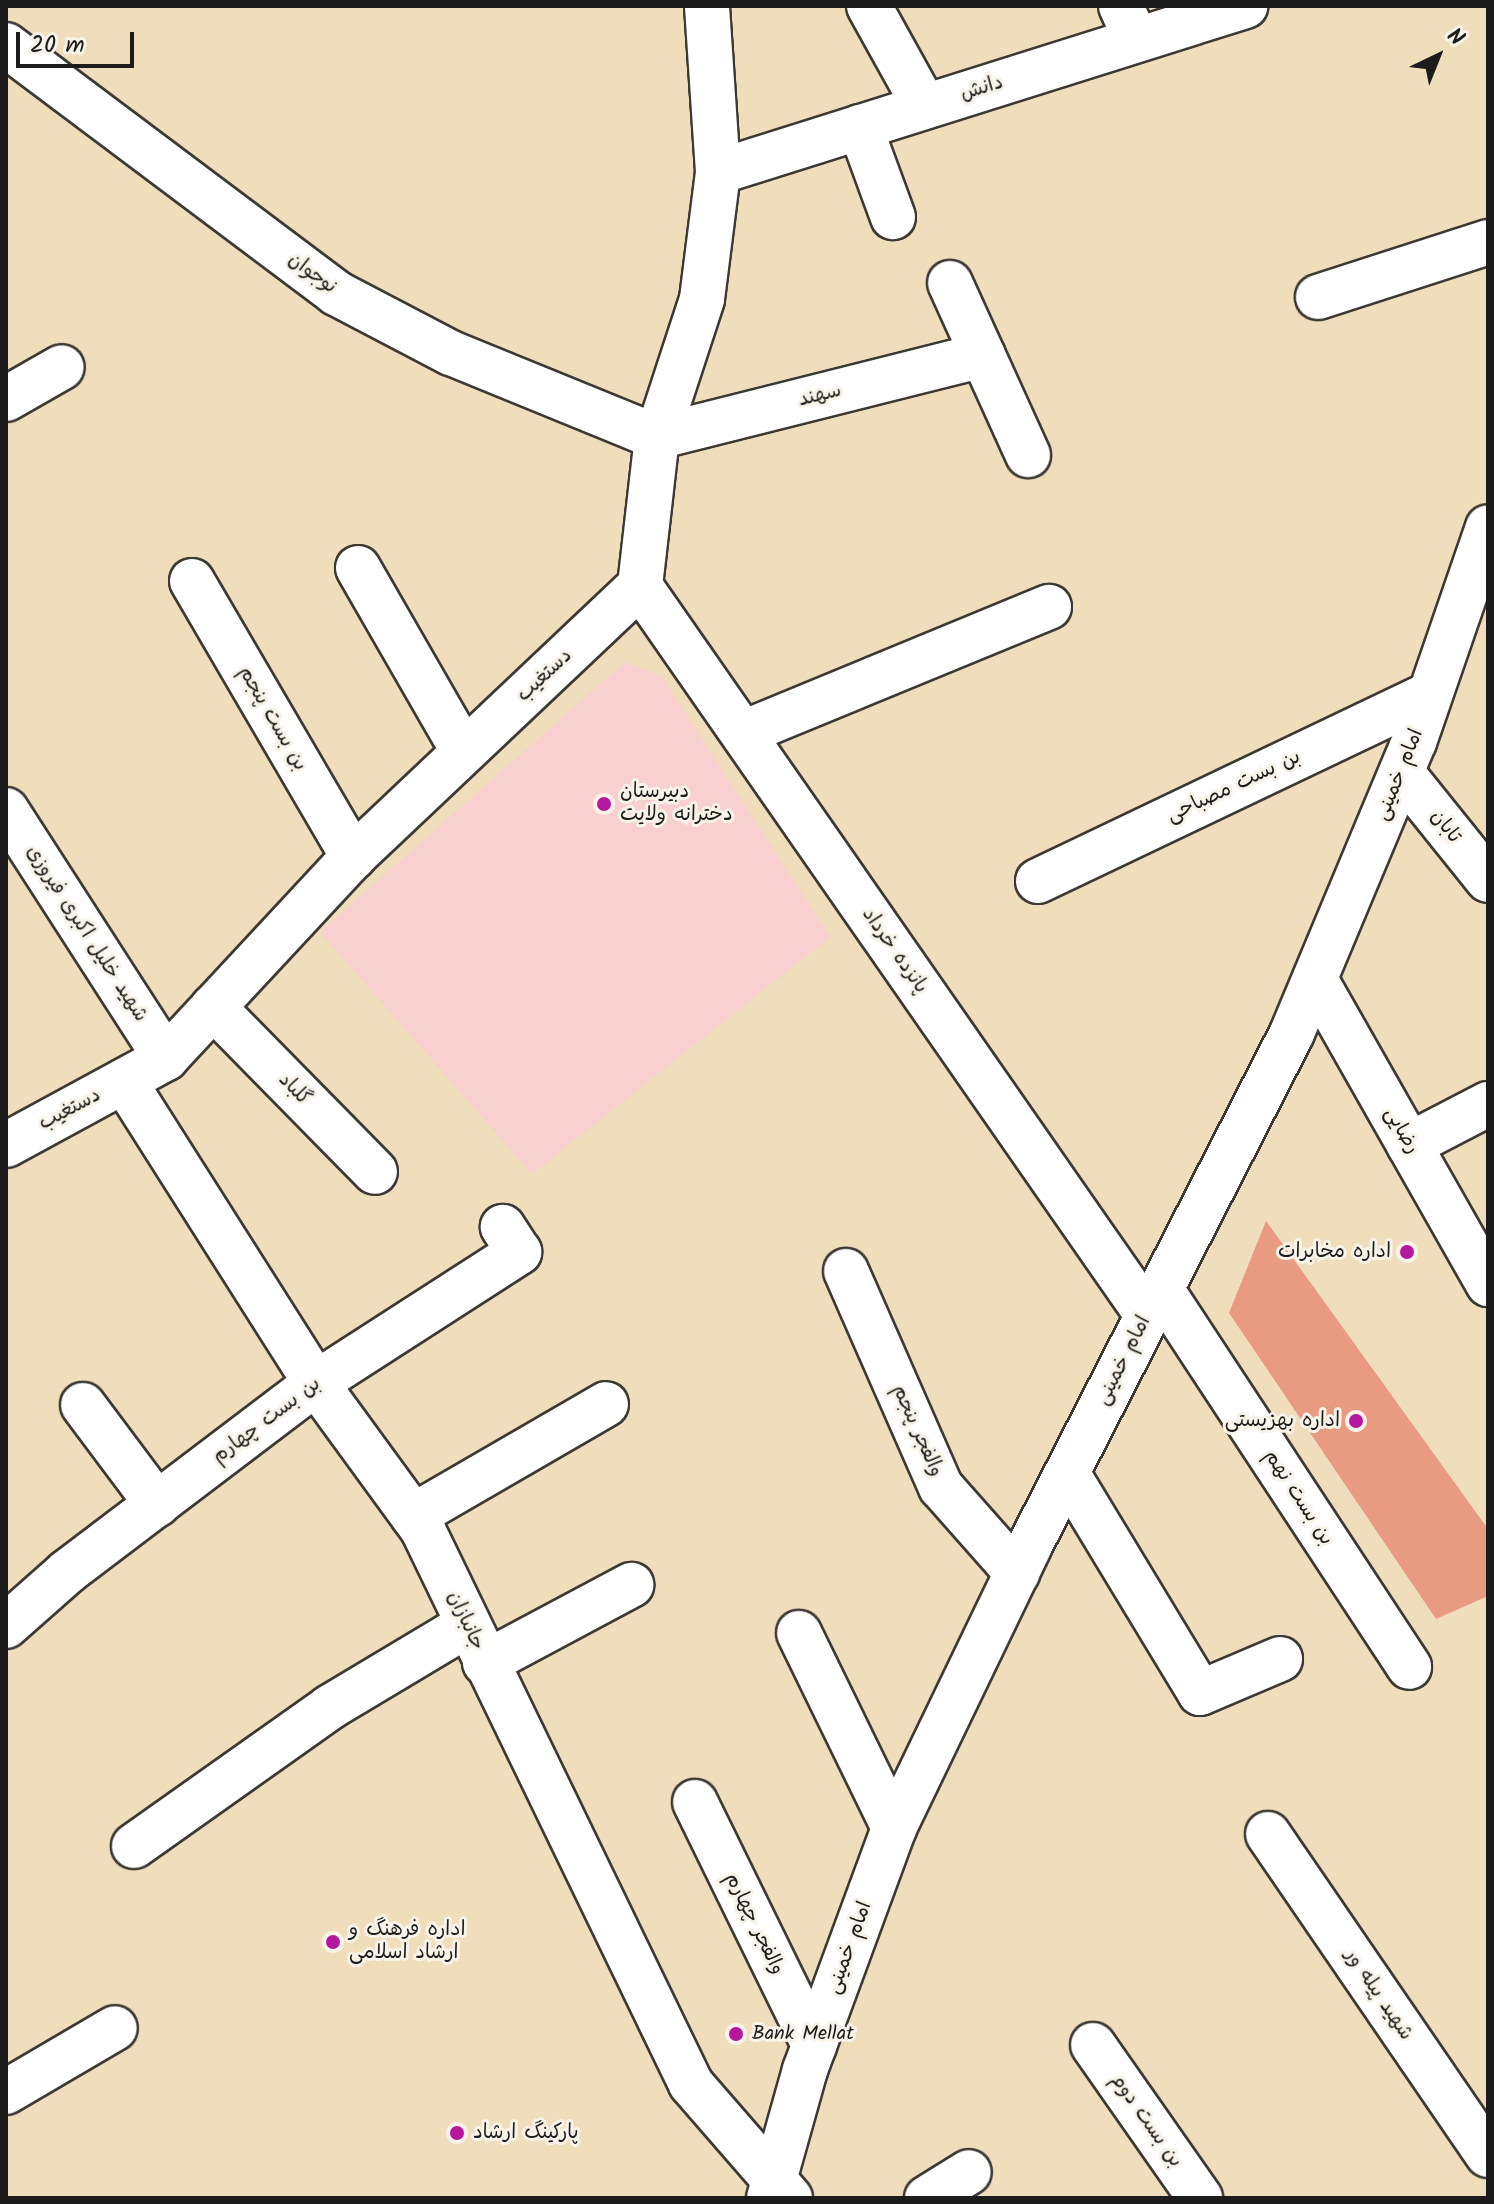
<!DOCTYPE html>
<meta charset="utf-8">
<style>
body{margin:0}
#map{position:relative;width:1494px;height:2204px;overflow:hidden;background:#f0ddbc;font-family:Kalam,"Playpen Sans Arabic",sans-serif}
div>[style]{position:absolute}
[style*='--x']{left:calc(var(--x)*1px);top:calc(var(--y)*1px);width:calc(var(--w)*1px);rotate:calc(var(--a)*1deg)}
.built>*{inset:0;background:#f7d0cf}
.building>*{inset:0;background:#e89b81}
.roads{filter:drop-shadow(2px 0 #3c3934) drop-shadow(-2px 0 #3c3934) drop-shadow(0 2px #3c3934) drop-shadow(0 -2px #3c3934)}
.minor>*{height:44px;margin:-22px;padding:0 22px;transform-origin:22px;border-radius:22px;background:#fff}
.major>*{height:44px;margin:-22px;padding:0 22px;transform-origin:22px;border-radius:22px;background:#fff}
.dots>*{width:22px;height:22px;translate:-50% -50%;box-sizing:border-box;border:4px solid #f7f3e8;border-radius:50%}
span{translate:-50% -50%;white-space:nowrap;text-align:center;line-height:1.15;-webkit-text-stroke:6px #f7f3e8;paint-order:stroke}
.street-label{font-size:20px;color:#1c1c1c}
.poi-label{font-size:20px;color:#1c1c1c}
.left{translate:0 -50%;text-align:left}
.right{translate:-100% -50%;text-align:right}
.frame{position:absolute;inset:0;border:8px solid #1c1c1c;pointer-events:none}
.north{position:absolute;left:1398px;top:16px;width:80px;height:80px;-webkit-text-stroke:6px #f7f3e8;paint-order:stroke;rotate:43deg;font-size:22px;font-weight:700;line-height:32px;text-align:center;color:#1c1c1c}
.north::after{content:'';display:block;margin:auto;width:28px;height:36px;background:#1c1c1c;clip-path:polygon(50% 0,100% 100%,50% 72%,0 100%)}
.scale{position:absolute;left:16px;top:32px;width:118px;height:36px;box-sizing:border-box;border:4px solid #1c1c1c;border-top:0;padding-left:10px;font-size:24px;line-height:28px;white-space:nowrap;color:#1c1c1c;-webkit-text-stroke:6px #f7f3e8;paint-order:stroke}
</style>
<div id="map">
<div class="built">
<div style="clip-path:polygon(625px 662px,662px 677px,830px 937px,532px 1174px,320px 932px)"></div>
</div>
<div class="building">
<div style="clip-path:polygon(1266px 1221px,1488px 1529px,1488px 1596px,1436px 1619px,1229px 1313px)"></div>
</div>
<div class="roads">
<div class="minor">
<div style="--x:869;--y:6;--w:115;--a:61"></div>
<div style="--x:1121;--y:6;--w:37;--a:66"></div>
<div style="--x:6;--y:45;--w:413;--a:36.9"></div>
<div style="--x:336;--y:293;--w:130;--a:27.6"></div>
<div style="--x:451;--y:353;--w:222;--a:22.2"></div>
<div style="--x:657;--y:437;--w:336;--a:-14.1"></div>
<div style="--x:860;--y:127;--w:96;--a:69.9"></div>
<div style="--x:718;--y:172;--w:553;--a:-17.48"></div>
<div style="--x:950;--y:283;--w:189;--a:65.6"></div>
<div style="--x:1318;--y:297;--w:179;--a:-17.9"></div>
<div style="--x:6;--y:399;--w:64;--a:-29.7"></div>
<div style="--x:358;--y:568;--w:212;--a:60.1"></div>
<div style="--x:192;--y:581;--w:320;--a:59.7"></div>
<div style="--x:640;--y:586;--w:889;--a:55.17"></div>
<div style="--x:743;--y:733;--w:331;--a:-22.4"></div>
<div style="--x:1402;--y:773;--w:137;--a:51.2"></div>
<div style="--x:6;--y:810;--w:295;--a:57.2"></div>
<div style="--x:1038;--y:881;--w:434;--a:-25.5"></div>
<div style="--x:1315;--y:979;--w:351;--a:60.4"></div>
<div style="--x:213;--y:1007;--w:231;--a:45.5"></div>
<div style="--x:124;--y:1081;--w:358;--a:57.6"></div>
<div style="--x:316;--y:1383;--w:182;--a:53.9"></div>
<div style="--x:423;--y:1530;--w:615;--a:64.18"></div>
<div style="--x:691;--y:2084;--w:151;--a:49"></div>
<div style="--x:6;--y:1145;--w:182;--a:-28.5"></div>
<div style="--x:166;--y:1058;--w:275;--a:-47.1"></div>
<div style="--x:353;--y:857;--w:395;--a:-43.4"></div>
<div style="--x:640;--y:586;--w:150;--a:-83.5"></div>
<div style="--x:657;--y:437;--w:145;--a:-71.9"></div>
<div style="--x:702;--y:299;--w:128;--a:-82.8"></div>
<div style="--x:718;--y:172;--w:166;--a:-93.8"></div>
<div style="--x:1409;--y:1145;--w:89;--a:-27.4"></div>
<div style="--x:846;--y:1271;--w:236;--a:66.3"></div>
<div style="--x:941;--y:1487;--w:115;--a:48.5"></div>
<div style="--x:1161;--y:1289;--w:452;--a:56.7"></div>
<div style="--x:83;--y:1405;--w:124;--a:53.2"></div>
<div style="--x:1067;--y:1473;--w:257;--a:58.8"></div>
<div style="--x:1200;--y:1693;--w:87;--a:-23"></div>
<div style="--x:413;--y:1516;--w:223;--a:-30.1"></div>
<div style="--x:6;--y:1626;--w:81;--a:-41.5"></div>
<div style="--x:67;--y:1572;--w:313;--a:-37.2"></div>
<div style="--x:316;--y:1383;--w:242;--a:-32.8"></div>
<div style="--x:519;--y:1252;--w:30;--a:-123"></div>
<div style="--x:799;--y:1633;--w:217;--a:64"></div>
<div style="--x:485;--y:1663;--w:166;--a:-28.1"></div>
<div style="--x:695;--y:1802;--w:271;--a:63.9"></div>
<div style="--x:1268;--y:1834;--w:389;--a:55.6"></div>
<div style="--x:134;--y:1846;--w:240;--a:-35.3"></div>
<div style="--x:330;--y:1707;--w:160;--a:-30.9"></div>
<div style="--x:1093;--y:2045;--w:187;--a:55"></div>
<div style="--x:6;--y:2092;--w:126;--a:-30.4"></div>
<div style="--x:927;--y:2198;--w:49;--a:-31.8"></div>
</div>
<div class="major">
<div style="--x:769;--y:2198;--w:133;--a:-74.3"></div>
<div style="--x:805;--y:2070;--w:258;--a:-69.8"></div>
<div style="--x:894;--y:1828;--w:312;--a:-64.3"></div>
<div style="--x:1029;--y:1547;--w:577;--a:-62.9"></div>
<div style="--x:1292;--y:1033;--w:316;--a:-67.3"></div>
<div style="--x:1414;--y:742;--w:227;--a:-71"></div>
</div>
</div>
<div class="dots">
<div style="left:604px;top:804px;background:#b5179e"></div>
<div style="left:1407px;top:1252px;background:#b5179e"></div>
<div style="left:1356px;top:1421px;background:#b5179e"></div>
<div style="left:333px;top:1942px;background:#b5179e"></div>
<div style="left:736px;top:2034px;background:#b5179e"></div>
<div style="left:457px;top:2133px;background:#b5179e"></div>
</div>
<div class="street-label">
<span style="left:982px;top:89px;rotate:-17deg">دانش</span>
<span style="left:312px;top:274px;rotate:36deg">نوجوان</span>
<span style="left:820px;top:396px;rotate:-14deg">سهند</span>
<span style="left:545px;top:676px;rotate:-43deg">دستغیب</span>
<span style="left:272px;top:719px;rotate:60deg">بن بست پنجم</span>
<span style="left:1400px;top:775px;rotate:-68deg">امام خمینی</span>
<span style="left:1234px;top:787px;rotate:-25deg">بن بست مصباحی</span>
<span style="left:1445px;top:827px;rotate:51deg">تابان</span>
<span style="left:86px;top:934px;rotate:57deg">شهید خلیل اکبری فیروزی</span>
<span style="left:894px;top:951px;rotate:55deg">پانزده خرداد</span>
<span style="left:294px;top:1090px;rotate:46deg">گلباد</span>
<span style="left:70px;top:1110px;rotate:-28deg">دستغیب</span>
<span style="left:1401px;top:1131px;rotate:60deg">رضایی</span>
<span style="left:1124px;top:1361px;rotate:-63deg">امام خمینی</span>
<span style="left:267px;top:1421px;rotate:-37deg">بن بست چهارم</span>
<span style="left:917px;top:1431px;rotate:66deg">والفجر پنجم</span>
<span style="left:1298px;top:1498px;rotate:57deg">بن بست نهم</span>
<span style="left:465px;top:1621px;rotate:65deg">جانبازان</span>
<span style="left:754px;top:1924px;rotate:64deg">والفجر چهارم</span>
<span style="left:850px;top:1948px;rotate:-70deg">امام خمینی</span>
<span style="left:1378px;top:1995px;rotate:56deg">شهید پیله ور</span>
<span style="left:1146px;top:2121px;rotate:55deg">بن بست دوم</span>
</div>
<div class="poi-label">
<span class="left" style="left:620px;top:804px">دبیرستان<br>دخترانه ولایت</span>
<span class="right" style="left:1391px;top:1252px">اداره مخابرات</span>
<span class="right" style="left:1340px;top:1421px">اداره بهزیستی</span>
<span class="left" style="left:349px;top:1942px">اداره فرهنگ و<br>ارشاد اسلامی</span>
<span class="left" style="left:752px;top:2034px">Bank Mellat</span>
<span class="left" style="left:473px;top:2133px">پارکینگ ارشاد</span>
</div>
<div class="frame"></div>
<div class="north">N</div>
<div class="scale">20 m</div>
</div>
